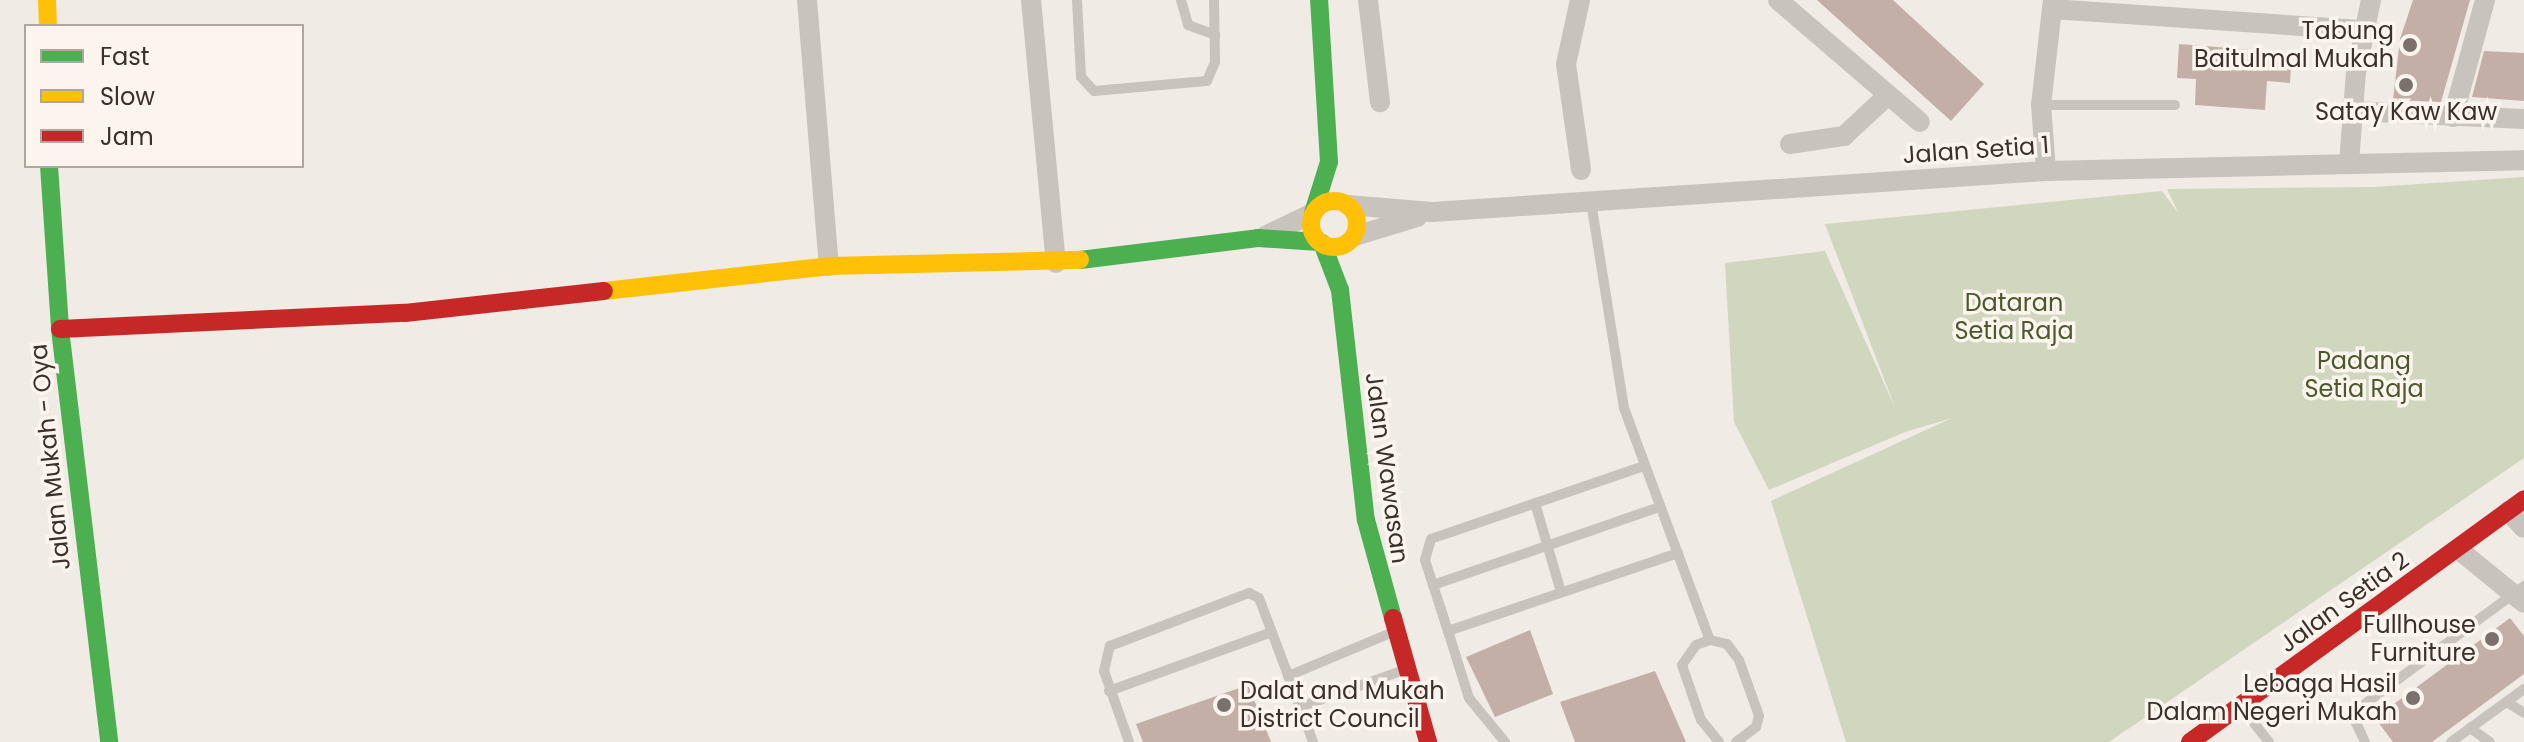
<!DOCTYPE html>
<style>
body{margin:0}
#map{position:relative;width:2524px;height:742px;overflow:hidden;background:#f0ebe5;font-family:Poppins,sans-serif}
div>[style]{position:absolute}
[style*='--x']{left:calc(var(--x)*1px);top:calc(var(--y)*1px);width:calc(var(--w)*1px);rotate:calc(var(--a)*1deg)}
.green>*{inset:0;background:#d1d6bf}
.building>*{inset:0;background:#c3afa7}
.lane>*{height:10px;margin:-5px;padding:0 5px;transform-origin:5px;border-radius:5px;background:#c9c3be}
.street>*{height:20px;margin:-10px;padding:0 10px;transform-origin:10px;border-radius:10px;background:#c9c3be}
.fast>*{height:18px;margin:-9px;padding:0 9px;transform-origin:9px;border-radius:9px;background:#4caf50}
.slow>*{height:18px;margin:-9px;padding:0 9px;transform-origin:9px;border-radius:9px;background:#ffc107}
.slow>.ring{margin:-9px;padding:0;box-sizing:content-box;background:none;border:18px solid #ffc107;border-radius:50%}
.jam>*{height:18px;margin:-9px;padding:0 9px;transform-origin:9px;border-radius:9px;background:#c62828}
.dots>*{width:22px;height:22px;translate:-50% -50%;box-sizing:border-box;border:4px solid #fbf5ee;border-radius:50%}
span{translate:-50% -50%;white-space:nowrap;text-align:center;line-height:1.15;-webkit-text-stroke:7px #fbf5ee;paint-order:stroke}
.poi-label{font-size:24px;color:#3b302b}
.right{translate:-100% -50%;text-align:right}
.left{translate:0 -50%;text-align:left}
.street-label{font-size:24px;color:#3b302b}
.park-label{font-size:24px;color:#4a5a2e}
.legend{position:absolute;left:24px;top:24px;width:280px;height:144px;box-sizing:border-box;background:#fbf5ee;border:2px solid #aea6a0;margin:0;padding:10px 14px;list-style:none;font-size:24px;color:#3b302b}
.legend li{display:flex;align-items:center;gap:16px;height:40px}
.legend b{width:40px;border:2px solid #aea6a0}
</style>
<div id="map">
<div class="green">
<div style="clip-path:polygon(2524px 177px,2524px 458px,2109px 742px,1846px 742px,1771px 501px,1952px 418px,1905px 432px,1769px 490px,1734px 422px,1725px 263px,1825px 251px,1896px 410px,1825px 224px,2162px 191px,2179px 214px,2167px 189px,2374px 187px)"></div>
</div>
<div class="building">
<div style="clip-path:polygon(1817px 0,1893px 0,1984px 84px,1951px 121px)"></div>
<div style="clip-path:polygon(2413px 0,2470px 0,2441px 102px,2393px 100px,2400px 39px)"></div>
<div style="clip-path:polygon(2179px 44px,2292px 53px,2290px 83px,2267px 81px,2265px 110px,2195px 105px,2196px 79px,2177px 78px)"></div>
<div style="clip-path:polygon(2484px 51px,2524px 53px,2524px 101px,2472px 97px)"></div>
<div style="clip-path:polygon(2510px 618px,2524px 636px,2524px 674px,2432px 742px,2393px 742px,2375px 718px)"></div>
<div style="clip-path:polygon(1530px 630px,1553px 694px,1495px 717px,1466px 657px)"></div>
<div style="clip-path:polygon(1655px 671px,1686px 742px,1575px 742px,1560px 702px)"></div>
<div style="clip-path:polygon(1248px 685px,1271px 742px,1143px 742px,1136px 724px)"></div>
</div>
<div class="lane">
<div style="--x:1077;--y:0;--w:77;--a:87"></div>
<div style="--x:1081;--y:77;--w:19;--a:47"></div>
<div style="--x:1094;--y:91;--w:113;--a:-5.1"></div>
<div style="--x:1207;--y:81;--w:21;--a:-67"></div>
<div style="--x:1215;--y:62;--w:62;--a:-90.9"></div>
<div style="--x:1181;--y:0;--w:26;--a:74"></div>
<div style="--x:1188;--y:25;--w:29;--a:20"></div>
<div style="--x:2041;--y:105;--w:134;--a:0"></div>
<div style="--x:1591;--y:202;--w:209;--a:80.9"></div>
<div style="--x:1624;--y:408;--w:247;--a:69.7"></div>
<div style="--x:1644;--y:466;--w:225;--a:161.1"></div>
<div style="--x:1431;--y:539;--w:22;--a:106"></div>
<div style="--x:1425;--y:560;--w:75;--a:72.1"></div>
<div style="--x:1448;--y:631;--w:243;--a:-18.7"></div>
<div style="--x:1535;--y:503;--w:93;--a:73.7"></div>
<div style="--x:1433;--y:585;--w:240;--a:-19"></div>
<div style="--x:1448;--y:631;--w:70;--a:72.6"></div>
<div style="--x:1469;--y:698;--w:57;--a:50.7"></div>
<div style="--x:1288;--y:676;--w:114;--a:-22.7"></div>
<div style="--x:1109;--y:691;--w:173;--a:-19.9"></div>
<div style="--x:2507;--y:702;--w:20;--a:33"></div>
<div style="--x:1300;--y:707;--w:110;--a:-19.6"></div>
<div style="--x:2243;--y:709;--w:42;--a:51.8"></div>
<div style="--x:2470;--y:728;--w:24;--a:35"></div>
<div style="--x:1129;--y:742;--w:75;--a:-109.4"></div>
<div style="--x:1104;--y:671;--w:26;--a:-77"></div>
<div style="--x:1110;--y:646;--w:149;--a:-20.9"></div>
<div style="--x:1249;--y:593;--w:11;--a:27"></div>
<div style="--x:1259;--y:598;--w:154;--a:69.4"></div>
<div style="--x:1719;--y:742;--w:28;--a:-129"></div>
<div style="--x:1701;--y:720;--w:58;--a:-109.1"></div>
<div style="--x:1682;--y:665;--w:24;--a:-55"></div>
<div style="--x:1696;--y:645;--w:15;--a:-20"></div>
<div style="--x:1710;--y:640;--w:17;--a:13"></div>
<div style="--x:1727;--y:644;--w:20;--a:53"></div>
<div style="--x:1739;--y:660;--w:59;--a:70.3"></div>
<div style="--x:1759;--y:716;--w:11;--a:105"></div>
<div style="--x:1756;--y:727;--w:25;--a:143"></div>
<div style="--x:2365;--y:742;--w:21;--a:-115"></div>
<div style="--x:2356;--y:723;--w:22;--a:-63"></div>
<div style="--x:2366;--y:703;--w:197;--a:-36.5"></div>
<div style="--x:2451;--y:742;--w:90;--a:-36"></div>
</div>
<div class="street">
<div style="--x:807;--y:0;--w:267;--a:85.3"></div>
<div style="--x:1031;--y:0;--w:264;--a:84.6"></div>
<div style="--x:1368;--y:0;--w:103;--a:83.3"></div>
<div style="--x:1580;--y:0;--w:66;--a:102.3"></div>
<div style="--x:1566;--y:64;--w:107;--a:81.9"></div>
<div style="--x:1778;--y:0;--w:187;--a:40.7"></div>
<div style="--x:2052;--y:9;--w:312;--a:3.9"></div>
<div style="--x:2354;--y:111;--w:170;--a:2.7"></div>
<div style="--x:2453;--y:117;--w:121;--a:-74.7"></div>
<div style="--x:1790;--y:144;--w:55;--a:-8.4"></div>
<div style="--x:1844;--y:136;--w:60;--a:-43"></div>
<div style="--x:2349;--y:163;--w:90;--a:-85.6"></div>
<div style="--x:2356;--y:73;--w:75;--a:-78.4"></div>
<div style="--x:2046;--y:171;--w:66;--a:-94.3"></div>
<div style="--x:2041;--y:105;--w:106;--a:-83.5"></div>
<div style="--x:1348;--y:205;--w:84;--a:4.8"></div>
<div style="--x:1432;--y:212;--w:615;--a:-3.82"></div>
<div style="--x:2046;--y:171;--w:478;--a:-1.3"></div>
<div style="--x:1265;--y:236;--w:53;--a:-25.6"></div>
<div style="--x:1355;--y:236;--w:65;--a:-17"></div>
<div style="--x:2508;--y:511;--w:23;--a:47"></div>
<div style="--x:2458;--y:549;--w:85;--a:39.3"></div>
</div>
<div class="fast">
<div style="--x:49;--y:166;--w:163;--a:86.1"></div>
<div style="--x:60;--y:329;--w:416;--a:83.2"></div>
<div style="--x:1313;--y:213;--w:53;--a:-72.6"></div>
<div style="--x:1329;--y:162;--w:162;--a:-93.5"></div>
<div style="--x:1322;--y:243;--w:50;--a:69"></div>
<div style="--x:1340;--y:290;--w:231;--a:83.6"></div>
<div style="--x:1366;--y:520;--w:102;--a:74.6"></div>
<div style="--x:1080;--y:260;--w:179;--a:-7"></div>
<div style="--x:1258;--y:238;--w:61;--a:3.8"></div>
</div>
<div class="slow">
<div style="--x:47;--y:0;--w:26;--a:88"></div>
<div class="ring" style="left:1311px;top:201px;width:28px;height:28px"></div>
<div style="--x:604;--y:291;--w:226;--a:-6.3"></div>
<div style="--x:829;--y:266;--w:251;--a:-1.4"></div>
</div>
<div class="jam">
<div style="--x:60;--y:329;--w:345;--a:-2.7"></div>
<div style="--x:405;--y:313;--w:200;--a:-6.3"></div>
<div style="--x:1393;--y:618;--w:129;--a:74.2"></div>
<div style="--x:2190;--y:742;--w:413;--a:-36"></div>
</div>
<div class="dots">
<div style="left:2410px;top:45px;background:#7a716c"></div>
<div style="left:2406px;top:85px;background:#7a716c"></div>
<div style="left:2492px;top:639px;background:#7a716c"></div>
<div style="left:2413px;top:698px;background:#7a716c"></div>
<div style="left:1224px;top:705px;background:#7a716c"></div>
</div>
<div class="poi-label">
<span class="right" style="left:2394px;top:45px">Tabung<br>Baitulmal Mukah</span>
<span style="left:2406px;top:112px">Satay Kaw Kaw</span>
<span class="right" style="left:2476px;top:639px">Fullhouse<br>Furniture</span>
<span class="right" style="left:2397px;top:698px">Lebaga Hasil<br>Dalam Negeri Mukah</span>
<span class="left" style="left:1240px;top:705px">Dalat and Mukah<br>District Council</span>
</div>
<div class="street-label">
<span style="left:1976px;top:150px;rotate:-4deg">Jalan Setia 1</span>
<span style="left:50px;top:457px;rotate:-96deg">Jalan Mukah - Oya</span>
<span style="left:1387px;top:468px;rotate:82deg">Jalan Wawasan</span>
<span style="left:2344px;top:602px;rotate:-36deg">Jalan Setia 2</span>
</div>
<div class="park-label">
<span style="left:2014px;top:317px">Dataran<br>Setia Raja</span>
<span style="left:2364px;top:375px">Padang<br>Setia Raja</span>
</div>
<ul class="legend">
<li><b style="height:10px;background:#4caf50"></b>Fast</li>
<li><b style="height:10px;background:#ffc107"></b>Slow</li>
<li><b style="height:10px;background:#c62828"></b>Jam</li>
</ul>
</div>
